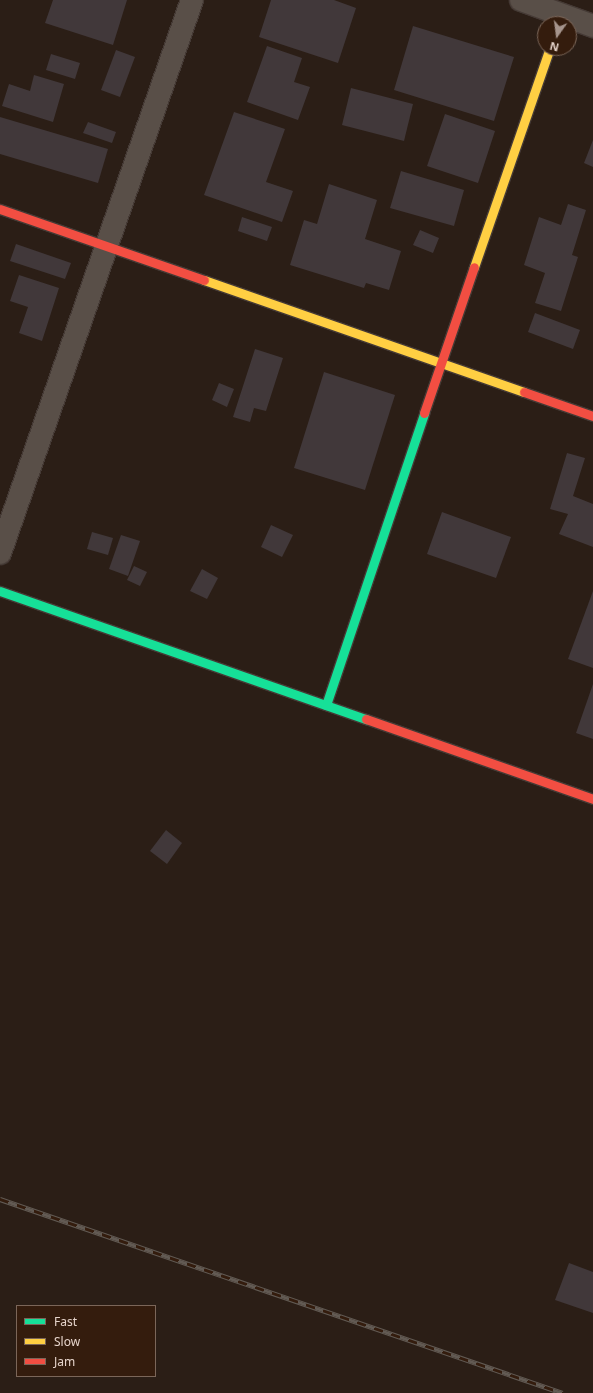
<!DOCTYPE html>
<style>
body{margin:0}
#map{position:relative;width:593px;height:1393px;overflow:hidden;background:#2b1e16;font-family:"Noto Sans",sans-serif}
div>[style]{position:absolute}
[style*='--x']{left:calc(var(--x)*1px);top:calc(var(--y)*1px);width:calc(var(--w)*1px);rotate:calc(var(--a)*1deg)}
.building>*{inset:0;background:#41383a}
.roads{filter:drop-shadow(1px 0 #453a35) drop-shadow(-1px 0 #453a35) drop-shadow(0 1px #453a35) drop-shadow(0 -1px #453a35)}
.street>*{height:22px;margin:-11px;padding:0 11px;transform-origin:11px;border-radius:11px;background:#594f48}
.fast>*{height:9px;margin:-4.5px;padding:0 4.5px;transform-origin:4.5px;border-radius:4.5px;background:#16e098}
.slow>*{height:9px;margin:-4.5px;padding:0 4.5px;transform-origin:4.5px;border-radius:4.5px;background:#ffcf43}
.jam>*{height:9px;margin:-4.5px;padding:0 4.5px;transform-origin:4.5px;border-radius:4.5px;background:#f24e42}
.rail>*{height:4.5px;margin-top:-2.25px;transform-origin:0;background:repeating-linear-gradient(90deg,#341c0d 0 9px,#625a53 0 18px);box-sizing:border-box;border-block:1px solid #625a53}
span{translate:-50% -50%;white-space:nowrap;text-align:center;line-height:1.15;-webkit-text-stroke:4px #341c0d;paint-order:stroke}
.legend{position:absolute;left:16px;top:1305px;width:140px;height:72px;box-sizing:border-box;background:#341c0d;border:1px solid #7b6659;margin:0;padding:5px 7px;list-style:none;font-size:12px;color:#e6d4cb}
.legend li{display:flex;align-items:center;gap:8px;height:20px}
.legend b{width:20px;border:1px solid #7b6659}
.north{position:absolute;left:537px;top:16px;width:40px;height:40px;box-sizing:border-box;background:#341c0d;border:1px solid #7b6659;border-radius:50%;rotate:194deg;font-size:11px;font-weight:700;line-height:16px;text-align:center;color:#e6d4cb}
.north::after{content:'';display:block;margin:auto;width:14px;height:18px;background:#a5948c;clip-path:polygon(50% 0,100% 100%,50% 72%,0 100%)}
</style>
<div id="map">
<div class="building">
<div style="clip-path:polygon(53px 0,127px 0,113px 45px,45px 23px)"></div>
<div style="clip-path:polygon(271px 0,334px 0,356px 8px,338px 63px,259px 37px)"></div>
<div style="clip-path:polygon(413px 26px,514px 57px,494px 121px,394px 90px)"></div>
<div style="clip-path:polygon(267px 46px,302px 58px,294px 82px,310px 87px,298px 120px,247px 102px)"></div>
<div style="clip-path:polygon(116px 50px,135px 57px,120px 97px,101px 90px)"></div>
<div style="clip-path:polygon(51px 54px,80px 63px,75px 79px,46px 70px)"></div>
<div style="clip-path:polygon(34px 75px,64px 84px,53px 122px,2px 106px,9px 84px,30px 91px)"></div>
<div style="clip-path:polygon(351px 88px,413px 104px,404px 141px,342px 125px)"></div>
<div style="clip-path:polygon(234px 112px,285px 129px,266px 182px,293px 191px,282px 222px,204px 195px)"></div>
<div style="clip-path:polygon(445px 114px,495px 131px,478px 183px,427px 166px)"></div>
<div style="clip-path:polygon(0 117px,108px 149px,98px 183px,0 154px)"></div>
<div style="clip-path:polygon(88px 122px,116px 132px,112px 143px,83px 133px)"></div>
<div style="clip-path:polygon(593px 140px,593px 167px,584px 163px)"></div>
<div style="clip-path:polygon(401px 171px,464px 190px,454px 226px,390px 208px)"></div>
<div style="clip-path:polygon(329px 184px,377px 200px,365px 239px,401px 251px,389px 290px,366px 283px,364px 288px,290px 265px,304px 220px,317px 224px)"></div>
<div style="clip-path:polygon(568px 204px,586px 210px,572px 255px,578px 257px,561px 311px,535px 303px,545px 273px,524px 265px,539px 217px,561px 225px)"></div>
<div style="clip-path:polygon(242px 217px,272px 227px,267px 241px,238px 231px)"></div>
<div style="clip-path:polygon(420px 230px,439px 238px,433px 253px,413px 245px)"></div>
<div style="clip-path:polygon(16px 244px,71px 263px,65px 279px,10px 261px)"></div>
<div style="clip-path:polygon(19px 275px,59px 288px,42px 341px,19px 333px,28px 307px,10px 301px)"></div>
<div style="clip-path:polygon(535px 313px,580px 330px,573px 349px,528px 332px)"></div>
<div style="clip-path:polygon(255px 349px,283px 358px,266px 411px,254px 408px,250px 422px,233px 417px)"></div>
<div style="clip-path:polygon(324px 372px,395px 395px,365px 490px,294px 468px)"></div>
<div style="clip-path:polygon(219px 383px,234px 389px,227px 407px,212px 400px)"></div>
<div style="clip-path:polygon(567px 453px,585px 458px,573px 496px,593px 504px,593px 547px,559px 534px,568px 514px,550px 509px)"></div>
<div style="clip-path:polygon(442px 512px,511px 537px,496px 578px,427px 554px)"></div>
<div style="clip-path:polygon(271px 525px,293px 535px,282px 557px,261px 547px)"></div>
<div style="clip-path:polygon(92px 532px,113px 538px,108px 555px,87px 549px)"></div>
<div style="clip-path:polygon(121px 535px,140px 541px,128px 576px,109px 569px)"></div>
<div style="clip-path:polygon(134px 566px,147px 572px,140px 586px,127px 580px)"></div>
<div style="clip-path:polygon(202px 569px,218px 578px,207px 599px,190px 591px)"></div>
<div style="clip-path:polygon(593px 591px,593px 668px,568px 659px)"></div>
<div style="clip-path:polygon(593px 684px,593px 739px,576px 733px)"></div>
<div style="clip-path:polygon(166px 830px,182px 843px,167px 864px,150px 851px)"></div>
<div style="clip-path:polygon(569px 1263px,593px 1272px,593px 1313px,555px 1300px)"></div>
</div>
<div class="roads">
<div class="street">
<div style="--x:521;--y:0;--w:77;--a:19.9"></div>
<div style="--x:0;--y:553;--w:585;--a:-70.85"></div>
</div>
<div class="fast">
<div style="--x:0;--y:591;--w:388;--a:19.3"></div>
<div style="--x:326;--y:705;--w:308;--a:-71.4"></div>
</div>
<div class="slow">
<div style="--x:474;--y:267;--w:232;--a:-70.9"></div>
<div style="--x:204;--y:280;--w:339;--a:19.3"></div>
</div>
<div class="jam">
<div style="--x:0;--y:209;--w:216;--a:19.2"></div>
<div style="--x:524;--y:392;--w:73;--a:19.2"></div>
<div style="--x:424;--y:413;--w:154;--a:-71.1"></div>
<div style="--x:366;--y:719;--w:241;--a:19.4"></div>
</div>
</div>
<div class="rail">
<div style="--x:0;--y:1199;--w:595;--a:19.01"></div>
</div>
<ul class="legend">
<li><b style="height:5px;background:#16e098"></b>Fast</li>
<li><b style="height:5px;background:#ffcf43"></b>Slow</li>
<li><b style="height:5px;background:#f24e42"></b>Jam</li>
</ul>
<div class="north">N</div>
</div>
